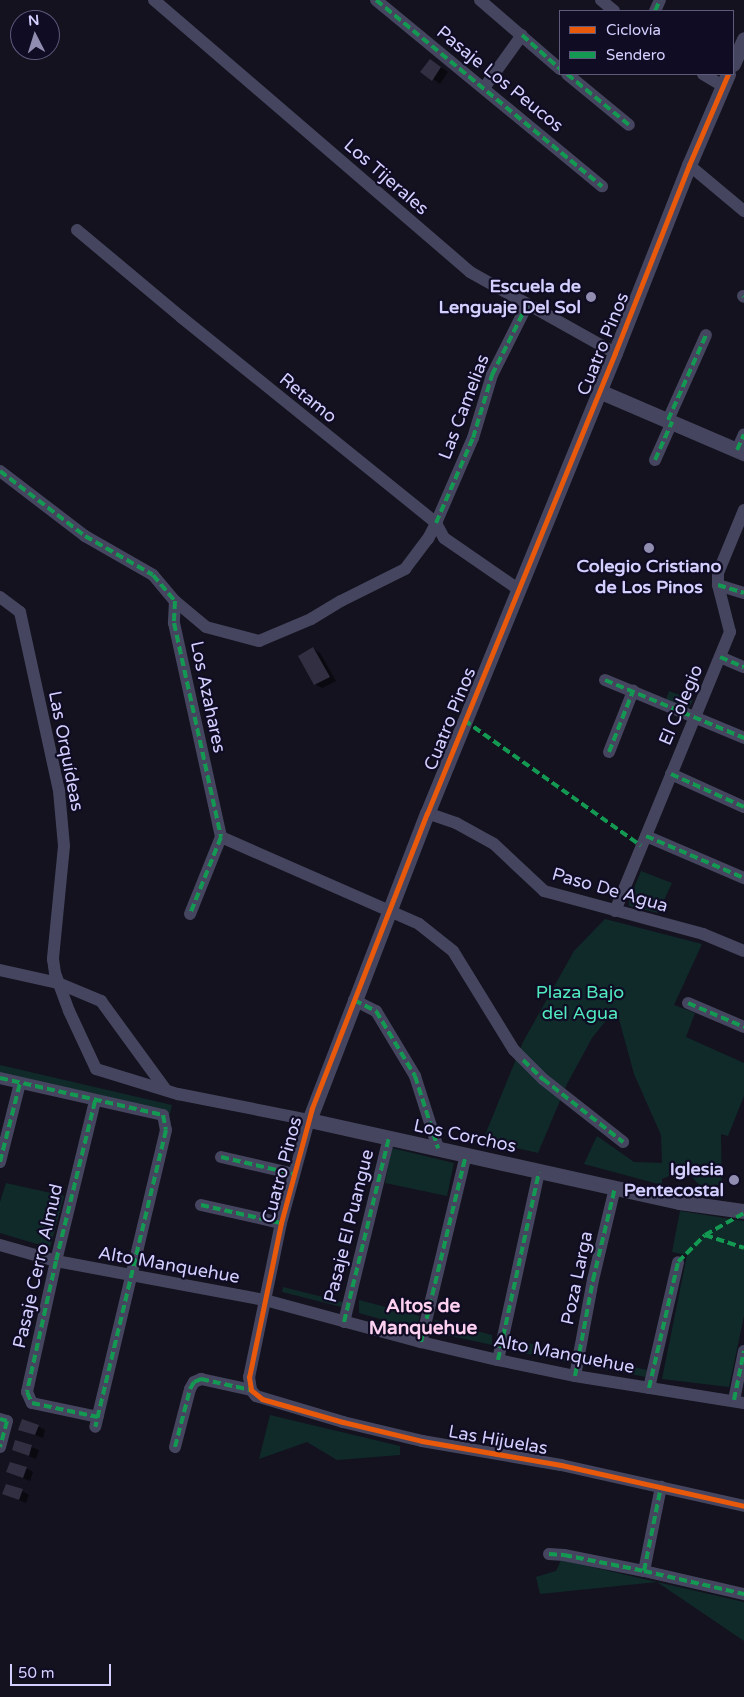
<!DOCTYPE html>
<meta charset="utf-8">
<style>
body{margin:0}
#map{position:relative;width:744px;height:1697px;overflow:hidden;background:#13121e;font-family:"Varela Round",sans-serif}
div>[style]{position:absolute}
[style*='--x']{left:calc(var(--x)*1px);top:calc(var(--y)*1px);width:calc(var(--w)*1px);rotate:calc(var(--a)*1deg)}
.green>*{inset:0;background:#102a2a}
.shadow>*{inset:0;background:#0007}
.building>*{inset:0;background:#312f41}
.minor>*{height:12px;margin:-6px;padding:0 6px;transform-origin:6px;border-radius:6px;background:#45455f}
.tertiary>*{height:15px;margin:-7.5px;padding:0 7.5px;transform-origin:7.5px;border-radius:7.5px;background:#45455f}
.quiet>*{height:4px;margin-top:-2px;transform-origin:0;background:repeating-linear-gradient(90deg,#139951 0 8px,transparent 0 12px)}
.cycleway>*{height:5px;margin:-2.5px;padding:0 2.5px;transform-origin:2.5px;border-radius:2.5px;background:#e8590c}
.dots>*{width:14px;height:14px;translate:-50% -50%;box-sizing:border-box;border:2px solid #0f0c24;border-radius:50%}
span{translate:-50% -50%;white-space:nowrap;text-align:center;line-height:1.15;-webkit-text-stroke:4.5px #0f0c24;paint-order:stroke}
.street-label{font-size:18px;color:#d3cfff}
.poi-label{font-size:18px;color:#d3cfff;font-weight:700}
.right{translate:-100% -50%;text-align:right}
.park-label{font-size:18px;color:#51e9be}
.neighbourhood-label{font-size:19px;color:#ffd1f0;font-weight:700}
.legend{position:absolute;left:559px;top:10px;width:175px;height:65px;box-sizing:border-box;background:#0f0c24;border:1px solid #5d5a7c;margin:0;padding:6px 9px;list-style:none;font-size:15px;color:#d3cfff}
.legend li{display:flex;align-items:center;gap:10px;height:25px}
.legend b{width:25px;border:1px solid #5d5a7c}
.north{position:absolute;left:10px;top:10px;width:50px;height:50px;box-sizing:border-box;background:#0f0c24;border:1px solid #5d5a7c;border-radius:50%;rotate:355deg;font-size:14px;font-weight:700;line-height:20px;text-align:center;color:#d3cfff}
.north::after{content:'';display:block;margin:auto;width:18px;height:22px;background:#908db0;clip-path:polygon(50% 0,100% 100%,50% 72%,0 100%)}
.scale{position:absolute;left:10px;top:1664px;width:101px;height:22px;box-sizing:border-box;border:2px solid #d3cfff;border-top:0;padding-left:6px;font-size:15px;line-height:18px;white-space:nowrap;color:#d3cfff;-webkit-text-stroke:4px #0f0c24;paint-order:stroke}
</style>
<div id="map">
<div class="green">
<div style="clip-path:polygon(669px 691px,693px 700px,689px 708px,666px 700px)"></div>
<div style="clip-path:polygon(641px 871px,672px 883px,658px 913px,629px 906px,629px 900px)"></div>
<div style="clip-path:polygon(605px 919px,702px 944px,674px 1005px,695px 1013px,686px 1037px,744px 1063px,744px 1096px,728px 1136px,721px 1134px,722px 1195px,707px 1193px,689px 1174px,683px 1172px,676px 1173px,662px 1179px,662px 1185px,584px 1164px,597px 1136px,634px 1162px,662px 1163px,661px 1135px,634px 1074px,616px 1008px,592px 1038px,567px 1084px,538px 1153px,483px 1140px,523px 1042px,574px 951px)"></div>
<div style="clip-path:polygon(0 1065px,172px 1105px,170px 1114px,0 1074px)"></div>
<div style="clip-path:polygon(392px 1148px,454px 1163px,447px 1196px,385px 1183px)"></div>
<div style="clip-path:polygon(6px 1183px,64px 1196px,50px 1248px,0 1233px,0 1202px)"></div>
<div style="clip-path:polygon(680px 1211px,744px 1221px,744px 1316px,729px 1387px,662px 1379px,687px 1255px,672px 1252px)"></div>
<div style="clip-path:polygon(283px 1287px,343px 1302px,342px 1307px,282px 1292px)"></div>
<div style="clip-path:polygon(359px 1300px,420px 1316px,416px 1329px,359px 1313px)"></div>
<div style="clip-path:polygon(435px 1320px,492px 1335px,492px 1345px,433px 1332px)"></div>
<div style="clip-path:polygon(511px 1339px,574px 1354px,572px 1363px,509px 1350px)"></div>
<div style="clip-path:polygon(585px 1356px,647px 1370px,646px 1377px,583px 1365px)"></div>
<div style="clip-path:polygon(270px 1415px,400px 1446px,400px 1455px,337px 1460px,307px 1442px,259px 1459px)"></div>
<div style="clip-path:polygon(561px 1560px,657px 1582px,744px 1602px,744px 1641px,657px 1582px,540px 1594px,536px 1577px,556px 1571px)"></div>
</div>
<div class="shadow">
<div style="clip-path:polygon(437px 64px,448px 72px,440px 84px,422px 71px)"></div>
<div style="clip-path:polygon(313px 649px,320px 653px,336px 681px,322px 688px,315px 684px)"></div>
<div style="clip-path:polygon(38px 1426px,45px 1430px,43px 1438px,20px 1429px)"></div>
<div style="clip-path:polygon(16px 1441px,39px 1450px,36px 1459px,13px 1450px)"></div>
<div style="clip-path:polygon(26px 1468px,33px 1472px,30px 1481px,8px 1472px)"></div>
<div style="clip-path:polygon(22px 1491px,29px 1495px,26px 1503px,4px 1494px)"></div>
</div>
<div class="building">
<div style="clip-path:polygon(430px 59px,441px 67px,432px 81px,420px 72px)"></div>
<div style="clip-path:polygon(313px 647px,330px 677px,314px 685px,298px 656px)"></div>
<div style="clip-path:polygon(22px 1419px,39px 1425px,35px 1435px,18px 1430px)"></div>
<div style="clip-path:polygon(15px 1440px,32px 1445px,29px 1456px,12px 1450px)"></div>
<div style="clip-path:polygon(10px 1462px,27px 1467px,23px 1478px,6px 1472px)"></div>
<div style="clip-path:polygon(6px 1484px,23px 1489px,19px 1500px,2px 1494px)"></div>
</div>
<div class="minor">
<div style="--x:154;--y:0;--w:417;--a:40.7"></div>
<div style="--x:470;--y:272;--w:166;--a:29.2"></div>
<div style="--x:376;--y:0;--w:293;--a:39.5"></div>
<div style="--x:480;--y:0;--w:106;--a:40.8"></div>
<div style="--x:601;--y:0;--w:17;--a:40"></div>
<div style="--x:655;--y:11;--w:12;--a:-66"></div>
<div style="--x:567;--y:74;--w:80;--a:39.4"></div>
<div style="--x:703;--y:74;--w:23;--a:31"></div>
<div style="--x:484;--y:88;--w:65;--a:-54.4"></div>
<div style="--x:689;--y:165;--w:72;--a:39.9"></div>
<div style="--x:77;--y:230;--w:136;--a:39.9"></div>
<div style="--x:181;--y:317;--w:328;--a:38.9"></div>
<div style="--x:436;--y:523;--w:17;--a:62"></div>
<div style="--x:444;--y:538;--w:90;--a:34.6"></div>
<div style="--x:743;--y:296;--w:1;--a:45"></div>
<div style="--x:668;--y:420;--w:93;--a:-65.9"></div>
<div style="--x:737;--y:450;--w:17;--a:-66"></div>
<div style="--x:655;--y:460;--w:42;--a:-65.9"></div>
<div style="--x:0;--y:471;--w:107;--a:37.4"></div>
<div style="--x:85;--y:536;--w:78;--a:29.8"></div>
<div style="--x:153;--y:575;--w:34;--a:50"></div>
<div style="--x:175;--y:601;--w:40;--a:40"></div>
<div style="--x:206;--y:627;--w:55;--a:14.8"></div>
<div style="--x:259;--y:641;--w:56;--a:-22.9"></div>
<div style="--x:311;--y:619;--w:35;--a:-31"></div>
<div style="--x:341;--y:601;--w:72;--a:-26.6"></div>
<div style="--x:405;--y:569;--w:38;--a:-53"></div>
<div style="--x:428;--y:539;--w:18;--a:-63"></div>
<div style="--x:436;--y:523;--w:93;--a:-66.5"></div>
<div style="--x:473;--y:438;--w:66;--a:-73.2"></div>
<div style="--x:492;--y:375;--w:78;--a:-63.4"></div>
<div style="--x:718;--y:585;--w:27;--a:17"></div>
<div style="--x:0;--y:597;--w:25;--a:37"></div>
<div style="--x:20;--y:612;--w:183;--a:77.7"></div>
<div style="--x:59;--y:791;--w:55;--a:84.8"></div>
<div style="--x:64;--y:846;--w:114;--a:95.6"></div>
<div style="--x:53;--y:959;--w:14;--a:82"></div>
<div style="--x:55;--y:973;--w:40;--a:69.8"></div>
<div style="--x:69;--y:1011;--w:64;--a:65"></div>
<div style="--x:96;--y:1069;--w:86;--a:17"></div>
<div style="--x:178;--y:1094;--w:134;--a:11.2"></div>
<div style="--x:309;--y:1120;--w:107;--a:105.2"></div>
<div style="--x:281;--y:1223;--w:157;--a:101.7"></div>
<div style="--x:249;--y:1377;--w:13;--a:81"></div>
<div style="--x:251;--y:1390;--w:8;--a:50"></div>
<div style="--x:256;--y:1396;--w:91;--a:16.6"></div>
<div style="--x:343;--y:1422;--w:81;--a:13.5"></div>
<div style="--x:422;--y:1441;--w:141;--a:9.8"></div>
<div style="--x:561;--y:1465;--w:188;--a:12.6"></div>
<div style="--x:175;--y:601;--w:22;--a:93"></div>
<div style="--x:174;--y:623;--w:219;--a:77.6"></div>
<div style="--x:720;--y:657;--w:26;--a:23"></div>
<div style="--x:605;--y:680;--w:151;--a:22.6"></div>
<div style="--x:609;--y:752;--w:66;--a:-68.5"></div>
<div style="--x:671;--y:774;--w:80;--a:24.3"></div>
<div style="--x:427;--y:813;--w:31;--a:19"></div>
<div style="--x:456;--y:823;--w:43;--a:28.9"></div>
<div style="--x:494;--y:844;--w:69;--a:43.2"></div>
<div style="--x:544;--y:891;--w:165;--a:15.1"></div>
<div style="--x:703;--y:934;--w:44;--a:22.5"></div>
<div style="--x:646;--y:836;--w:107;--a:23.2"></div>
<div style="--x:221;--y:837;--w:216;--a:23.7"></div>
<div style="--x:419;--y:924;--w:43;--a:38.5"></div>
<div style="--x:453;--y:951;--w:116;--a:58.4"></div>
<div style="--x:514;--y:1050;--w:41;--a:45"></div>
<div style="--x:543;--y:1079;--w:102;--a:38.2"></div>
<div style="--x:615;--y:911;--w:302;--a:-67.6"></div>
<div style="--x:730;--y:632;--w:49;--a:-104.3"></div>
<div style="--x:718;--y:585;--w:12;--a:-90"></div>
<div style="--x:718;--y:573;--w:68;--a:-67.6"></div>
<div style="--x:190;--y:914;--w:83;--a:-68.1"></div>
<div style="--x:0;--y:970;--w:59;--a:12.6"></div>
<div style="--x:58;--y:983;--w:47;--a:22.7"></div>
<div style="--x:101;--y:1001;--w:110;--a:53.9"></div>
<div style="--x:354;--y:1000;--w:25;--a:27"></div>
<div style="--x:376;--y:1011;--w:76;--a:59"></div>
<div style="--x:415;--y:1076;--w:76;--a:72.3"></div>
<div style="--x:688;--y:1003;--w:61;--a:23.2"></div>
<div style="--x:0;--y:1078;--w:167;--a:12.8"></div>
<div style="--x:163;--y:1115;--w:15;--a:79"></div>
<div style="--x:166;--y:1130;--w:305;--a:103.4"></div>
<div style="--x:95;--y:1101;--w:165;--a:103.7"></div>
<div style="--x:56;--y:1261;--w:134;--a:102.5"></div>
<div style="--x:27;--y:1392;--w:12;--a:66"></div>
<div style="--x:32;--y:1403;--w:67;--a:12"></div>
<div style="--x:221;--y:1157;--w:75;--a:13.1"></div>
<div style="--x:0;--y:1162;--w:81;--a:-75.8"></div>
<div style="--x:201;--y:1205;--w:82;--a:12.7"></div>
<div style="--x:0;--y:1245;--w:58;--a:15.9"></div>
<div style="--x:56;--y:1261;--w:213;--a:10.6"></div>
<div style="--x:265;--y:1300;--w:162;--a:15.1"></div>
<div style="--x:421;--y:1342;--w:79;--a:13.2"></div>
<div style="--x:498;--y:1360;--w:79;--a:11.7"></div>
<div style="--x:575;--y:1376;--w:171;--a:9.1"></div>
<div style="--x:344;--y:1322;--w:189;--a:-76.3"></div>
<div style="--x:421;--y:1342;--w:192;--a:-76.5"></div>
<div style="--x:498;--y:1360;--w:192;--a:-77.7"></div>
<div style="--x:575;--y:1376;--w:98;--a:-79.4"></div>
<div style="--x:593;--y:1280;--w:95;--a:-76.6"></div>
<div style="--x:649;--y:1388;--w:129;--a:-77"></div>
<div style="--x:734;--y:1400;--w:50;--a:-78.5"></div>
<div style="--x:0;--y:1419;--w:7;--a:16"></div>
<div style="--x:7;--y:1421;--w:27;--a:105"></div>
<div style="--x:175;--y:1447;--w:60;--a:-75.5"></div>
<div style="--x:190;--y:1389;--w:8;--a:-60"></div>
<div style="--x:194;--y:1382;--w:8;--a:-23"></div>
<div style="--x:201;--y:1379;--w:51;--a:12.4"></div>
<div style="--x:549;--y:1554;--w:15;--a:4"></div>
<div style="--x:564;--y:1555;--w:82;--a:11.3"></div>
<div style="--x:644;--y:1571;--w:103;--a:13"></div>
<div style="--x:644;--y:1571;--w:86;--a:-78.6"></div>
</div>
<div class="tertiary">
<div style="--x:733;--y:64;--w:27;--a:-66"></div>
<div style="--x:728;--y:74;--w:99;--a:113.2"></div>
<div style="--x:689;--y:165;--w:202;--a:111.5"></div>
<div style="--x:615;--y:353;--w:497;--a:112.2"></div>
<div style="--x:427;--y:813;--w:329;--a:111"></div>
<div style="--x:309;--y:1120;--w:379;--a:12.5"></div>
<div style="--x:679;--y:1202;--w:66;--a:7.9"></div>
<div style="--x:599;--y:391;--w:158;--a:23.2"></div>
</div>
<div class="quiet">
<div style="--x:376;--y:0;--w:293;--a:39.5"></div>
<div style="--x:655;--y:11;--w:12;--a:-66"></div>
<div style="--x:522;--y:35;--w:51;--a:41.8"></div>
<div style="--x:567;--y:74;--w:80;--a:39.4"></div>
<div style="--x:743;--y:296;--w:1;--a:45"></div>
<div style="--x:668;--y:420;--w:93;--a:-65.9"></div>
<div style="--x:737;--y:450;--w:17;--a:-66"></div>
<div style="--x:655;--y:460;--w:42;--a:-65.9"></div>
<div style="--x:0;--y:471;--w:107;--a:37.4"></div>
<div style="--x:85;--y:536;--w:78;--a:29.8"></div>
<div style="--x:153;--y:575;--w:34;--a:50"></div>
<div style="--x:175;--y:601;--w:22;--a:93"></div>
<div style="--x:174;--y:623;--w:219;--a:77.6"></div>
<div style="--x:221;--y:837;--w:83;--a:111.9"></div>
<div style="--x:436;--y:523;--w:93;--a:-66.5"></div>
<div style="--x:473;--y:438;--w:66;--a:-73.2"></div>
<div style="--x:492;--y:375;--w:78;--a:-63.4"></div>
<div style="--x:718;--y:585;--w:27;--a:17"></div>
<div style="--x:720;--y:657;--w:26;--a:23"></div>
<div style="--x:605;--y:680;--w:151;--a:22.6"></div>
<div style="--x:464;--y:720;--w:217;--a:35.4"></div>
<div style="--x:609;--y:752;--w:66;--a:-68.5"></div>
<div style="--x:671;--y:774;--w:80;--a:24.3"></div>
<div style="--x:646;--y:836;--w:107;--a:23.2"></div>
<div style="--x:354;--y:1000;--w:25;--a:27"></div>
<div style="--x:376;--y:1011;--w:76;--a:59"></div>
<div style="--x:415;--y:1076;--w:76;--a:72.3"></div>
<div style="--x:688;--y:1003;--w:61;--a:23.2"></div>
<div style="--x:523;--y:1060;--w:28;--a:44"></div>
<div style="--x:543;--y:1079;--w:102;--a:38.2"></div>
<div style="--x:0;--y:1078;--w:167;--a:12.8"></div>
<div style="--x:163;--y:1115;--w:15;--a:79"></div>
<div style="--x:166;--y:1130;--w:305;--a:103.4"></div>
<div style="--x:95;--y:1101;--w:165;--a:103.7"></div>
<div style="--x:56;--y:1261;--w:134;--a:102.5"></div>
<div style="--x:27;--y:1392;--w:12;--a:66"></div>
<div style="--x:32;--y:1403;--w:67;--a:12"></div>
<div style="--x:221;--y:1157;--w:75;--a:13.1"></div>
<div style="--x:0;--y:1162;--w:81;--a:-75.8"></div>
<div style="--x:201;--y:1205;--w:82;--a:12.7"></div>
<div style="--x:705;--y:1235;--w:41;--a:18.4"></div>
<div style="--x:344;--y:1322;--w:189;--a:-76.3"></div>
<div style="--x:421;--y:1342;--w:192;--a:-76.5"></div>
<div style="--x:498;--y:1360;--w:192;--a:-77.7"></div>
<div style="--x:575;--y:1376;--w:98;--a:-79.4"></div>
<div style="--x:593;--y:1280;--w:95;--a:-76.6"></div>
<div style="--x:649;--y:1388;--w:129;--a:-77"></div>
<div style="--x:678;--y:1262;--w:38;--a:-45"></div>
<div style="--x:705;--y:1235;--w:45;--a:-29.4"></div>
<div style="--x:734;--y:1400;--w:50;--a:-78.5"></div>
<div style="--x:0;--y:1419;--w:7;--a:16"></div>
<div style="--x:7;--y:1421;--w:27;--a:105"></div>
<div style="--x:175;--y:1447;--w:60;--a:-75.5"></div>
<div style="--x:190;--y:1389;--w:8;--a:-60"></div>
<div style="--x:194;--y:1382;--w:8;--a:-23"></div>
<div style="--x:201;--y:1379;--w:51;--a:12.4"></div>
<div style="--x:549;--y:1554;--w:15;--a:4"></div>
<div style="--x:564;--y:1555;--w:82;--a:11.3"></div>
<div style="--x:644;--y:1571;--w:103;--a:13"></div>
<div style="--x:644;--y:1571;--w:86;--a:-78.6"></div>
</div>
<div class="cycleway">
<div style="--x:728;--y:74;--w:99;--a:113.2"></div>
<div style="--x:689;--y:165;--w:202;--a:111.5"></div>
<div style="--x:615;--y:353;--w:497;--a:112.2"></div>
<div style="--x:427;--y:813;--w:317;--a:111.3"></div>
<div style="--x:312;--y:1108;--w:119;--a:105.1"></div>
<div style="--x:281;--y:1223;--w:157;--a:101.7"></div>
<div style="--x:249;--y:1377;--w:13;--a:81"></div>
<div style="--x:251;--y:1390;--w:14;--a:39"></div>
<div style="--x:262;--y:1399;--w:84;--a:15.9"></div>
<div style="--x:343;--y:1422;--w:81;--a:13.5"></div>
<div style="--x:422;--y:1441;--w:141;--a:9.8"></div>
<div style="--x:561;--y:1465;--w:188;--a:12.6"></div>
</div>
<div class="dots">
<div style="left:591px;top:297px;background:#908db0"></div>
<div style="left:649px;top:548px;background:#908db0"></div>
<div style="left:734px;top:1180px;background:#908db0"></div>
</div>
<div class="street-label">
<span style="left:500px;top:79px;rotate:39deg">Pasaje Los Peucos</span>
<span style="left:386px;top:177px;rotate:41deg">Los Tijerales</span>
<span style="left:603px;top:344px;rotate:-68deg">Cuatro Pinos</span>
<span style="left:308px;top:398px;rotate:39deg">Retamo</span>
<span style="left:464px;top:407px;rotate:-69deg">Las Camelias</span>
<span style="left:208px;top:697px;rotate:78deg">Los Azahares</span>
<span style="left:681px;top:705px;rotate:-67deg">El Colegio</span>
<span style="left:450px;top:719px;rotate:-68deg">Cuatro Pinos</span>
<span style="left:66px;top:751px;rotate:79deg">Las Orquídeas</span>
<span style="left:610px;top:890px;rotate:16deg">Paso De Agua</span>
<span style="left:465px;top:1136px;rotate:12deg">Los Corchos</span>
<span style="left:282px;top:1170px;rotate:-75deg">Cuatro Pinos</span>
<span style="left:349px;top:1226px;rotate:-76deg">Pasaje El Puangue</span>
<span style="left:169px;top:1265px;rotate:10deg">Alto Manquehue</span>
<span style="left:38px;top:1266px;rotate:-77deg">Pasaje Cerro Almud</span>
<span style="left:577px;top:1278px;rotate:-78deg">Poza Larga</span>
<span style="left:564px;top:1354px;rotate:11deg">Alto Manquehue</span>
<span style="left:498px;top:1440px;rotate:10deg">Las Hijuelas</span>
</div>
<div class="poi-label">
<span class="right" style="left:581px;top:297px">Escuela de<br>Lenguaje Del Sol</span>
<span style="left:649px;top:577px">Colegio Cristiano<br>de Los Pinos</span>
<span class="right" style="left:724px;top:1180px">Iglesia<br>Pentecostal</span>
</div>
<div class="park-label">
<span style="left:580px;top:1003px">Plaza Bajo<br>del Agua</span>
</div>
<div class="neighbourhood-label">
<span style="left:423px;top:1318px">Altos de<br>Manquehue</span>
</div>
<ul class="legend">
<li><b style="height:6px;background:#e8590c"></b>Ciclovía</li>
<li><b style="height:6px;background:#139951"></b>Sendero</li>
</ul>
<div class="north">N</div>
<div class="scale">50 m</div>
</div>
